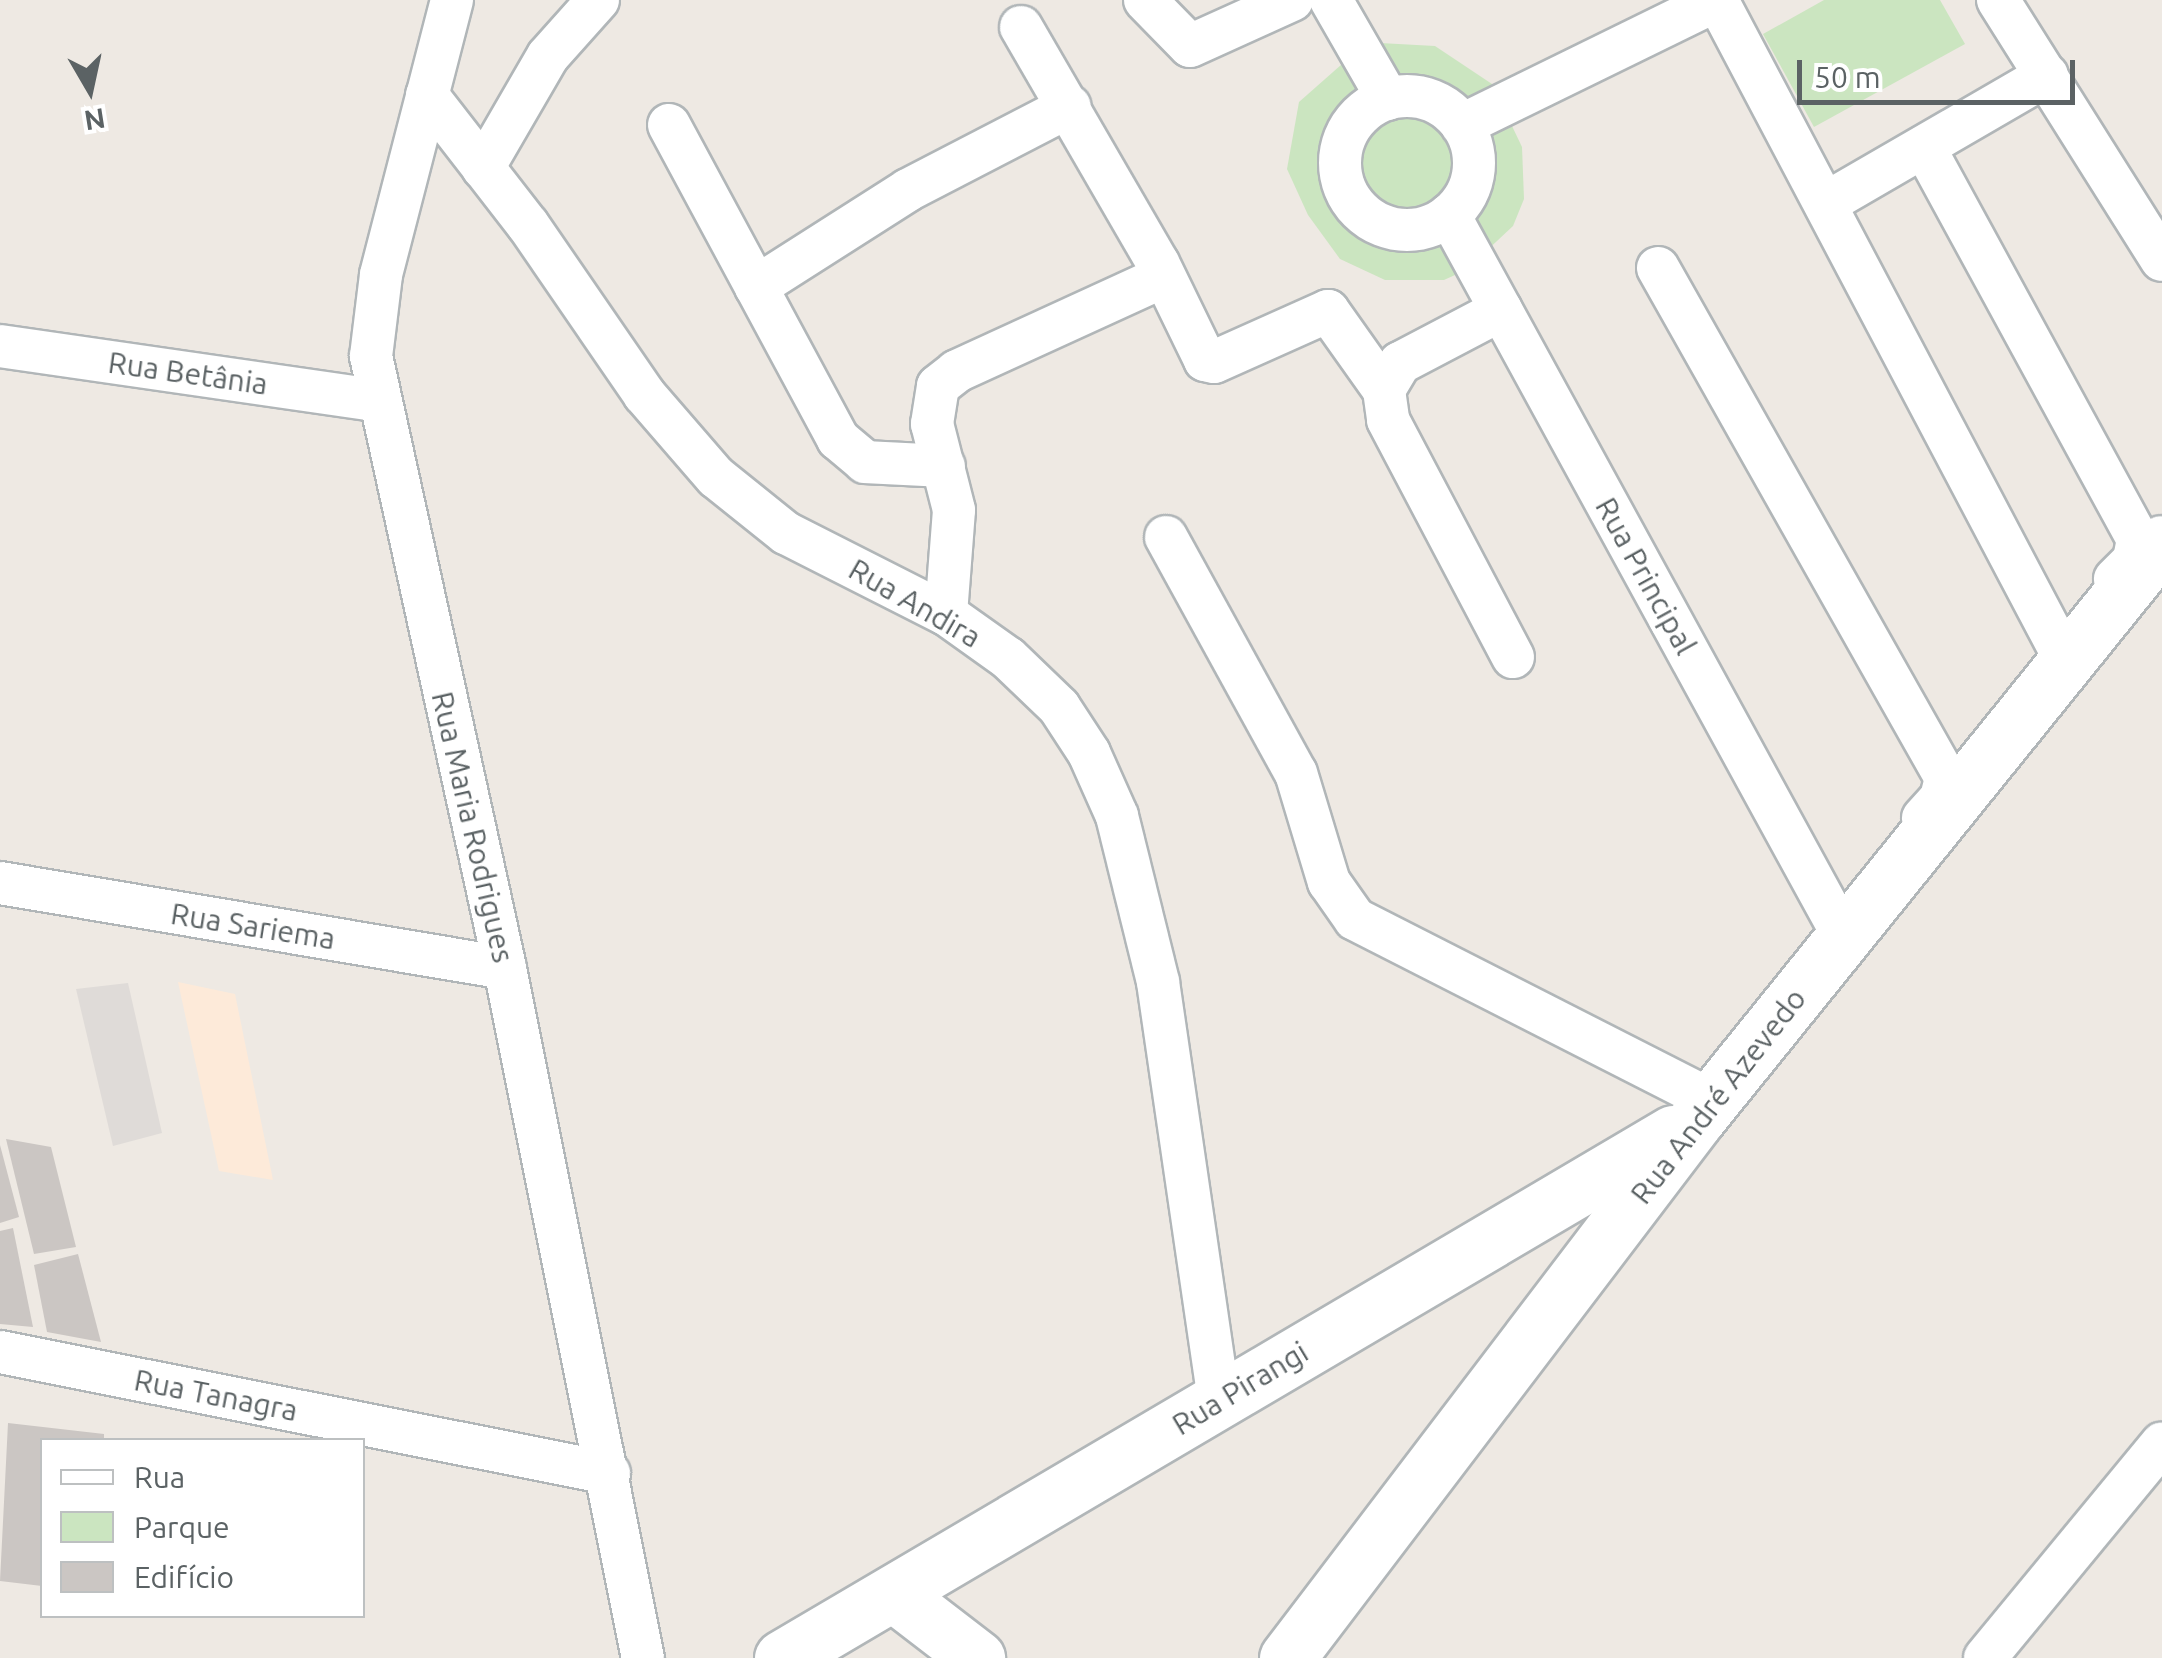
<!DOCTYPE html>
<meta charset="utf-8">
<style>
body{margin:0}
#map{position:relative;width:2162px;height:1658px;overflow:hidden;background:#eee9e3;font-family:Ubuntu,sans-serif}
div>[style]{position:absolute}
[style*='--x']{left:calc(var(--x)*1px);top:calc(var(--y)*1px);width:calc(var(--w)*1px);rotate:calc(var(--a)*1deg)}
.commercial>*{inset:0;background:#fdead9}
.industrial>*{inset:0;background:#dfdbd8}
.green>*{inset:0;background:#cbe5c0}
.building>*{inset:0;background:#cbc6c3}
.roads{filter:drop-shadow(2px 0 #b1b6b8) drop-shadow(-2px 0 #b1b6b8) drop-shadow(0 2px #b1b6b8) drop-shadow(0 -2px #b1b6b8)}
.street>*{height:42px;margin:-21px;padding:0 21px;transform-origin:21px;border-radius:21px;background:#fff}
.street>.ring{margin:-21px;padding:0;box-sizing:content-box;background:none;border:42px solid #fff;border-radius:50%}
.secondary>*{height:55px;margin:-27.5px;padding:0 27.5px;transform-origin:27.5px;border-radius:27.5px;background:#fff}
span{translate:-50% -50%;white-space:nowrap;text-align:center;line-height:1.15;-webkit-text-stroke:8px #fff;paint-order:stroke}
.street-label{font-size:30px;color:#5b6264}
.legend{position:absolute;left:40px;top:1438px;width:325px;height:180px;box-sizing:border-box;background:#fff;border:2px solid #bdc0c1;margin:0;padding:12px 18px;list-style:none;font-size:30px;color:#5b6264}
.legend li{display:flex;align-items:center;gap:20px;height:50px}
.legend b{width:50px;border:2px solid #bdc0c1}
.north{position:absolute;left:40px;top:40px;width:100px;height:100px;-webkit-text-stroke:8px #fff;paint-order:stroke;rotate:171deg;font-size:28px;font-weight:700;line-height:40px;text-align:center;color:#5b6264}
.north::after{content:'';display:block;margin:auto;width:35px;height:45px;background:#5b6264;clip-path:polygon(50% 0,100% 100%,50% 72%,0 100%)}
.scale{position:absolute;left:1797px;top:60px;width:278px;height:45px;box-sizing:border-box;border:5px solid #5b6264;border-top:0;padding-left:12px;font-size:30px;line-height:35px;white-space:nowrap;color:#5b6264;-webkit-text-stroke:8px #fff;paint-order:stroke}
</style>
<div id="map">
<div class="commercial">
<div style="clip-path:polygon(178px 982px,235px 994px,273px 1180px,219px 1171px)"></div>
</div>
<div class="industrial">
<div style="clip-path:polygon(128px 983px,162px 1133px,113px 1146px,76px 989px)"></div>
</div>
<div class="green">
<div style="clip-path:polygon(1824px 0,1940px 0,1965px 44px,1814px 127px,1763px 34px)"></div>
<div style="clip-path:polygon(1380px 43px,1435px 46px,1492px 84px,1522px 147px,1524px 199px,1513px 226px,1466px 270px,1444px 280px,1385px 280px,1340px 259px,1308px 215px,1287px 169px,1299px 102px,1350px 57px)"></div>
</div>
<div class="building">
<div style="clip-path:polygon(6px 1139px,51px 1147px,76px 1247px,34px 1254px)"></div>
<div style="clip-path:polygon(0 1145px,19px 1217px,0 1223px)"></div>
<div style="clip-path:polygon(13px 1228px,33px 1327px,0 1324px,0 1231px)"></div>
<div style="clip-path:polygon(78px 1254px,101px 1342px,47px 1332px,34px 1265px)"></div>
<div style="clip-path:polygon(8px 1423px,104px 1434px,104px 1440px,42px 1440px,42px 1586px,0 1581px)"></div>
</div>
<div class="roads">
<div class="street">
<div style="--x:452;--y:0;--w:284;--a:104.5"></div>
<div style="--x:381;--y:275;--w:82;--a:97"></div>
<div style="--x:371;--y:356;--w:626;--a:77.65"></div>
<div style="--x:505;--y:968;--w:704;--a:78.69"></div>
<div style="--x:1145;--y:0;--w:64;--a:45.6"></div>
<div style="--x:1190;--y:46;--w:112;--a:-24.3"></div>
<div style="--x:1331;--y:0;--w:114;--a:60.1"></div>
<div style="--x:1717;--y:0;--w:747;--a:62.17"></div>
<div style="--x:1998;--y:0;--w:307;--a:57.8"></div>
<div style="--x:1021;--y:27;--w:273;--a:59.9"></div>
<div style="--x:1158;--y:263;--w:108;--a:64.1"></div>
<div style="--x:1205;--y:360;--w:9;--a:13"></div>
<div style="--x:1214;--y:362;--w:125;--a:-24.1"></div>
<div style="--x:1328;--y:311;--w:97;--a:54.7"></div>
<div style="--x:427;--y:95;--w:165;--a:52.2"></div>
<div style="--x:528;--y:225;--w:205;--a:55.5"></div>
<div style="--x:644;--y:394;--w:110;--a:49.1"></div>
<div style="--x:716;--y:477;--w:90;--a:38.7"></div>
<div style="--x:786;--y:533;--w:179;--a:26.9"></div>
<div style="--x:946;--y:614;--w:76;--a:35.4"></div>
<div style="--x:1008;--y:658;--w:71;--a:43.9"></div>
<div style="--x:1059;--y:707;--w:55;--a:56.9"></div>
<div style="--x:1089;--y:753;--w:69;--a:66"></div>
<div style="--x:1117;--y:816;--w:171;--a:76.1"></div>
<div style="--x:1158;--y:982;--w:422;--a:81.7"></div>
<div class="ring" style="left:1340px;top:96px;width:92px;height:92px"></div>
<div style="--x:669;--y:125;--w:357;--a:61.7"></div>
<div style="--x:838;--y:439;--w:35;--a:40"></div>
<div style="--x:865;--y:462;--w:79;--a:2.9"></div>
<div style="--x:1462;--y:125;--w:284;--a:-26.1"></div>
<div style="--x:1924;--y:147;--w:447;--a:61.4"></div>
<div style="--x:2138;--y:539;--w:21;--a:101"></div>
<div style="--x:2134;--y:560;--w:27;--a:135"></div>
<div style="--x:483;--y:168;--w:129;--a:-59.9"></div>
<div style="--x:548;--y:56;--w:75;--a:-48.2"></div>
<div style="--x:1828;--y:202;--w:253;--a:-30.1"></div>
<div style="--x:1449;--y:215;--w:823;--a:61.32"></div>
<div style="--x:1658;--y:268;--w:586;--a:60.55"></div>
<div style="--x:1946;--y:778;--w:21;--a:104"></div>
<div style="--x:1941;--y:798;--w:27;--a:132"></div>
<div style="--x:756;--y:287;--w:180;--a:-32.5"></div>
<div style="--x:908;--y:190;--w:182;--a:-27.4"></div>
<div style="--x:1501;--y:310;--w:114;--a:152.3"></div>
<div style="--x:1400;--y:363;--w:31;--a:121"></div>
<div style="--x:1384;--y:390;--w:30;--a:82"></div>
<div style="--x:1388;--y:420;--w:268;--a:62.2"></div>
<div style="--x:0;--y:346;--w:380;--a:8.2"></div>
<div style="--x:1166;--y:537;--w:269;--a:61.2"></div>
<div style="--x:1296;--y:773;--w:114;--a:73.2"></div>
<div style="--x:1329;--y:882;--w:45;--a:54.9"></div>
<div style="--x:1355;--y:919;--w:401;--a:27"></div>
<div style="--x:946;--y:614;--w:104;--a:-85.6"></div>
<div style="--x:954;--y:510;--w:89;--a:-104.3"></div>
<div style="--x:932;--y:424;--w:38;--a:-81"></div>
<div style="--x:938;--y:386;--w:24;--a:-38"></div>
<div style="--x:957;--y:371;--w:207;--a:-24.6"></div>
<div style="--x:0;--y:883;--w:512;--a:9.55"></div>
<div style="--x:0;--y:1352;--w:621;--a:11.24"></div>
<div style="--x:1985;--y:1658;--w:278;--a:-50.5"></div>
</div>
<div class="secondary">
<div style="--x:894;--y:1594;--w:105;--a:37.6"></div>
<div style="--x:782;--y:1658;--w:1034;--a:-30.51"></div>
<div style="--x:1287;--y:1658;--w:677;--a:-52.74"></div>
<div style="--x:1697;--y:1119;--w:740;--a:-51.09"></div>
</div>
</div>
<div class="street-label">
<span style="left:188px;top:373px;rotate:8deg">Rua Betânia</span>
<span style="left:1646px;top:576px;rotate:61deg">Rua Principal</span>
<span style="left:915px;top:603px;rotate:30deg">Rua Andira</span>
<span style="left:473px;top:827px;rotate:77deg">Rua Maria Rodrigues</span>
<span style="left:253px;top:926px;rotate:9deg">Rua Sariema</span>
<span style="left:1718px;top:1096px;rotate:-52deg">Rua André Azevedo</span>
<span style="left:1240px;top:1388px;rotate:-31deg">Rua Pirangi</span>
<span style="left:216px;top:1395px;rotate:11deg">Rua Tanagra</span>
</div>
<ul class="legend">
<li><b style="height:12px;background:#fff"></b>Rua</li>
<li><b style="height:28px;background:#cbe5c0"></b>Parque</li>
<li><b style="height:28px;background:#cbc6c3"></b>Edifício</li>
</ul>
<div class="north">N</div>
<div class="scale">50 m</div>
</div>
